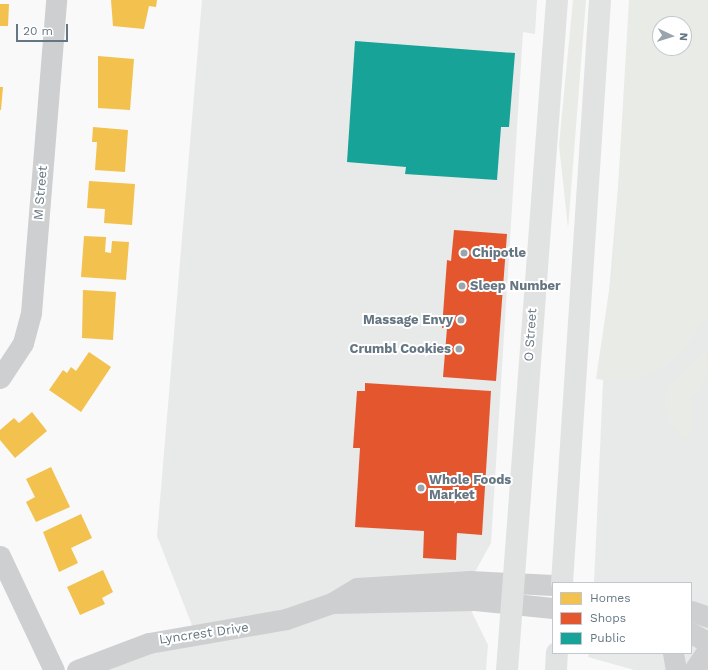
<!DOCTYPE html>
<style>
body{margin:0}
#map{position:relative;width:708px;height:670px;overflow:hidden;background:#f9f9f9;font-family:"Work Sans",sans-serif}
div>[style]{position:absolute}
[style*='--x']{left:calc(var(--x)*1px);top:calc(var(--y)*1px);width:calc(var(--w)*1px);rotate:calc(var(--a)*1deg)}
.built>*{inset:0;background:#e8e9e9}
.green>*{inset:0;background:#e8ebe6}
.homes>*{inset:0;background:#f2c14e}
.shops>*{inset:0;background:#e4572e}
.public>*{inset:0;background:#17a398}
.minor>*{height:21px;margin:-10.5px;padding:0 10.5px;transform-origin:10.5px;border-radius:10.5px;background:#cecfd0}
.major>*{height:22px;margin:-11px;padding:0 11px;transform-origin:11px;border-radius:11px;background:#e1e2e2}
.dots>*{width:11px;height:11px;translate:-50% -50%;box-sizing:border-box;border:2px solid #fff;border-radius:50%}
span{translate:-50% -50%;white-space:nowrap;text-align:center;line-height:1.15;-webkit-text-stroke:4px #fff;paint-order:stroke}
.street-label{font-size:13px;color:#657683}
.poi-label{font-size:13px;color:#657683;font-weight:700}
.left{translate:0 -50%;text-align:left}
.right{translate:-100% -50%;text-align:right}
.legend{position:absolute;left:552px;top:582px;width:140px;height:72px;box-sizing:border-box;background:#fff;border:1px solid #c1c8cd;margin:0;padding:5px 7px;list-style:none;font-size:12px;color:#657683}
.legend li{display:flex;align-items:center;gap:8px;height:20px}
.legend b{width:20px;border:1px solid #c1c8cd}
.north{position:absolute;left:652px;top:16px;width:40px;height:40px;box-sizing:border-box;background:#fff;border:1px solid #c1c8cd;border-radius:50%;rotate:94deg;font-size:11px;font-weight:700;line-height:16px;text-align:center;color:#657683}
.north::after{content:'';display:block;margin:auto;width:14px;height:18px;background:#99a4ac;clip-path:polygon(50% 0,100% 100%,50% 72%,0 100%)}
.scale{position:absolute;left:16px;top:24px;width:52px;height:18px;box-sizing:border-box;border:2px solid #657683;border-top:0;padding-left:5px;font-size:12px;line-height:14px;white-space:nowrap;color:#657683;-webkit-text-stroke:3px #fff;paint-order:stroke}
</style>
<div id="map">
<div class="built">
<div style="clip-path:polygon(202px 0,537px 0,535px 34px,523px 32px,491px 543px,470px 581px,466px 600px,488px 645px,486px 670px,77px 670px,195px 633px,157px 536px)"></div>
<div style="clip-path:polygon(evenodd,708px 0,708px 670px,634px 670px,588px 657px,589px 653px,691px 653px,691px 583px,594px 583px,605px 337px,632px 27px,708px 0,660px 24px,684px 24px,684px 48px,660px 48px,660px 24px)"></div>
</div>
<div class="green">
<div style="clip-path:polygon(573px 0,586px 0,568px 228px,559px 145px)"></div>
<div style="clip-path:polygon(evenodd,629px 0,708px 0,708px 315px,684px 349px,661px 369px,633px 380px,612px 381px,596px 379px,614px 257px,629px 0,660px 24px,684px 24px,684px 48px,660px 48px,660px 24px)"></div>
<div style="clip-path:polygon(706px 351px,708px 374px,691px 401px,691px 428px,686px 441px,668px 420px,664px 400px,674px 380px)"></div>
</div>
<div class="homes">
<div style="clip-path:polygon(111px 0,157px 0,156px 7px,149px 6px,144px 29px,113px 26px)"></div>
<div style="clip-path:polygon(0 4px,9px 4px,8px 26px,0 26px)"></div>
<div style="clip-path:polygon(98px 56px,134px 59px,130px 110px,98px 108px)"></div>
<div style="clip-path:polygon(0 87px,3px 87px,1px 110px,0 110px)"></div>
<div style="clip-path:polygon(93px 127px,128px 130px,125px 172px,95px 170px,97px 142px,92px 142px)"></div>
<div style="clip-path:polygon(89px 181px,135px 184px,132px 225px,104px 223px,105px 209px,87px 208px)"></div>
<div style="clip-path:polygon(84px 236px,106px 237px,105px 252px,111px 253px,112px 241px,129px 242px,126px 280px,81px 277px)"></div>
<div style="clip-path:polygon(83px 290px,116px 292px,113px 340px,82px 338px)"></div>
<div style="clip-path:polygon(89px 352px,111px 367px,81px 412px,49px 390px,63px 370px,67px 373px,71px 367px,76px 371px)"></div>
<div style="clip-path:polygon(32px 412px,47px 431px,15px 458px,0 440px,0 430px,14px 418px,19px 423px)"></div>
<div style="clip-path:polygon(51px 467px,70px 507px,36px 522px,26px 502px,35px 497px,26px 479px)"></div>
<div style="clip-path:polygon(81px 514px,92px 538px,71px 548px,78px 563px,59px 572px,43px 532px)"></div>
<div style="clip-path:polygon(103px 570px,113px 592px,102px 598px,105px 604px,80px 615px,67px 587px)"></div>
</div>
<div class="shops">
<div style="clip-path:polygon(454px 230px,507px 234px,496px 381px,443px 377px,447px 328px,442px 328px,447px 260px,451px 261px)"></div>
<div style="clip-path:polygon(365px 383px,491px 391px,482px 535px,457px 533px,456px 560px,423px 558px,424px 531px,355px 527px,360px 448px,353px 448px,357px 391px,365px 391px)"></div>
</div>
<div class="public">
<div style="clip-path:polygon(355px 41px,515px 53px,509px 127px,501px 127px,497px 180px,405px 174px,406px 167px,347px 162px)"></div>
</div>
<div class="minor">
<div style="--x:0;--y:378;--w:42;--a:-56.7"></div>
<div style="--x:23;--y:343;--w:31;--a:-75"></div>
<div style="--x:31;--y:313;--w:314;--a:-85.4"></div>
<div style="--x:0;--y:556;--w:126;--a:64.7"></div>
<div style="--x:332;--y:603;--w:143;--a:-1.2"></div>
<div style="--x:475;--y:600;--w:78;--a:5.9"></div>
<div style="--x:691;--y:611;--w:18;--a:19"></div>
<div style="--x:691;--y:633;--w:19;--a:28"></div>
<div style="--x:673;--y:653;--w:17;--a:80"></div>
<div style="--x:77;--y:670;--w:77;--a:-20.6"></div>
<div style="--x:149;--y:643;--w:139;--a:-9.9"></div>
<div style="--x:286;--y:619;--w:49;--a:-19.2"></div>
<div style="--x:332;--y:603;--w:29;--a:-31"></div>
<div style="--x:357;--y:588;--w:113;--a:-3.5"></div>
<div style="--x:470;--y:581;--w:83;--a:2.8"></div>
<div style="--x:694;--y:670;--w:25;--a:-56"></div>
</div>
<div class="major">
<div style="--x:562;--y:583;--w:584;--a:-86.27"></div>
<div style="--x:507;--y:670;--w:672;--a:-85.73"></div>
<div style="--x:556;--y:670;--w:17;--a:-87"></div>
</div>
<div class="dots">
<div style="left:464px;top:253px;background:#99a4ac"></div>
<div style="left:462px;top:286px;background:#99a4ac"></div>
<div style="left:461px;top:320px;background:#99a4ac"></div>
<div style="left:459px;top:349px;background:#99a4ac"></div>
<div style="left:421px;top:488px;background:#99a4ac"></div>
</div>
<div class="street-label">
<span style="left:41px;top:193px;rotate:-85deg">M Street</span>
<span style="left:531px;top:335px;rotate:-86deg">O Street</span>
<span style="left:204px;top:634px;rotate:-8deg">Lyncrest Drive</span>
</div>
<div class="poi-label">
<span class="left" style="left:472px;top:253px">Chipotle</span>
<span class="left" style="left:470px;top:286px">Sleep Number</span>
<span class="right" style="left:453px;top:320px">Massage Envy</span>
<span class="right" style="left:451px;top:349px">Crumbl Cookies</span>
<span class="left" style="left:429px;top:488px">Whole Foods<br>Market</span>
</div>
<ul class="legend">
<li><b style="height:11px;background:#f2c14e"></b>Homes</li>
<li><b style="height:11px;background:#e4572e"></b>Shops</li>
<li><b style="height:11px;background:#17a398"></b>Public</li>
</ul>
<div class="north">N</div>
<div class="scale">20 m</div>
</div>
